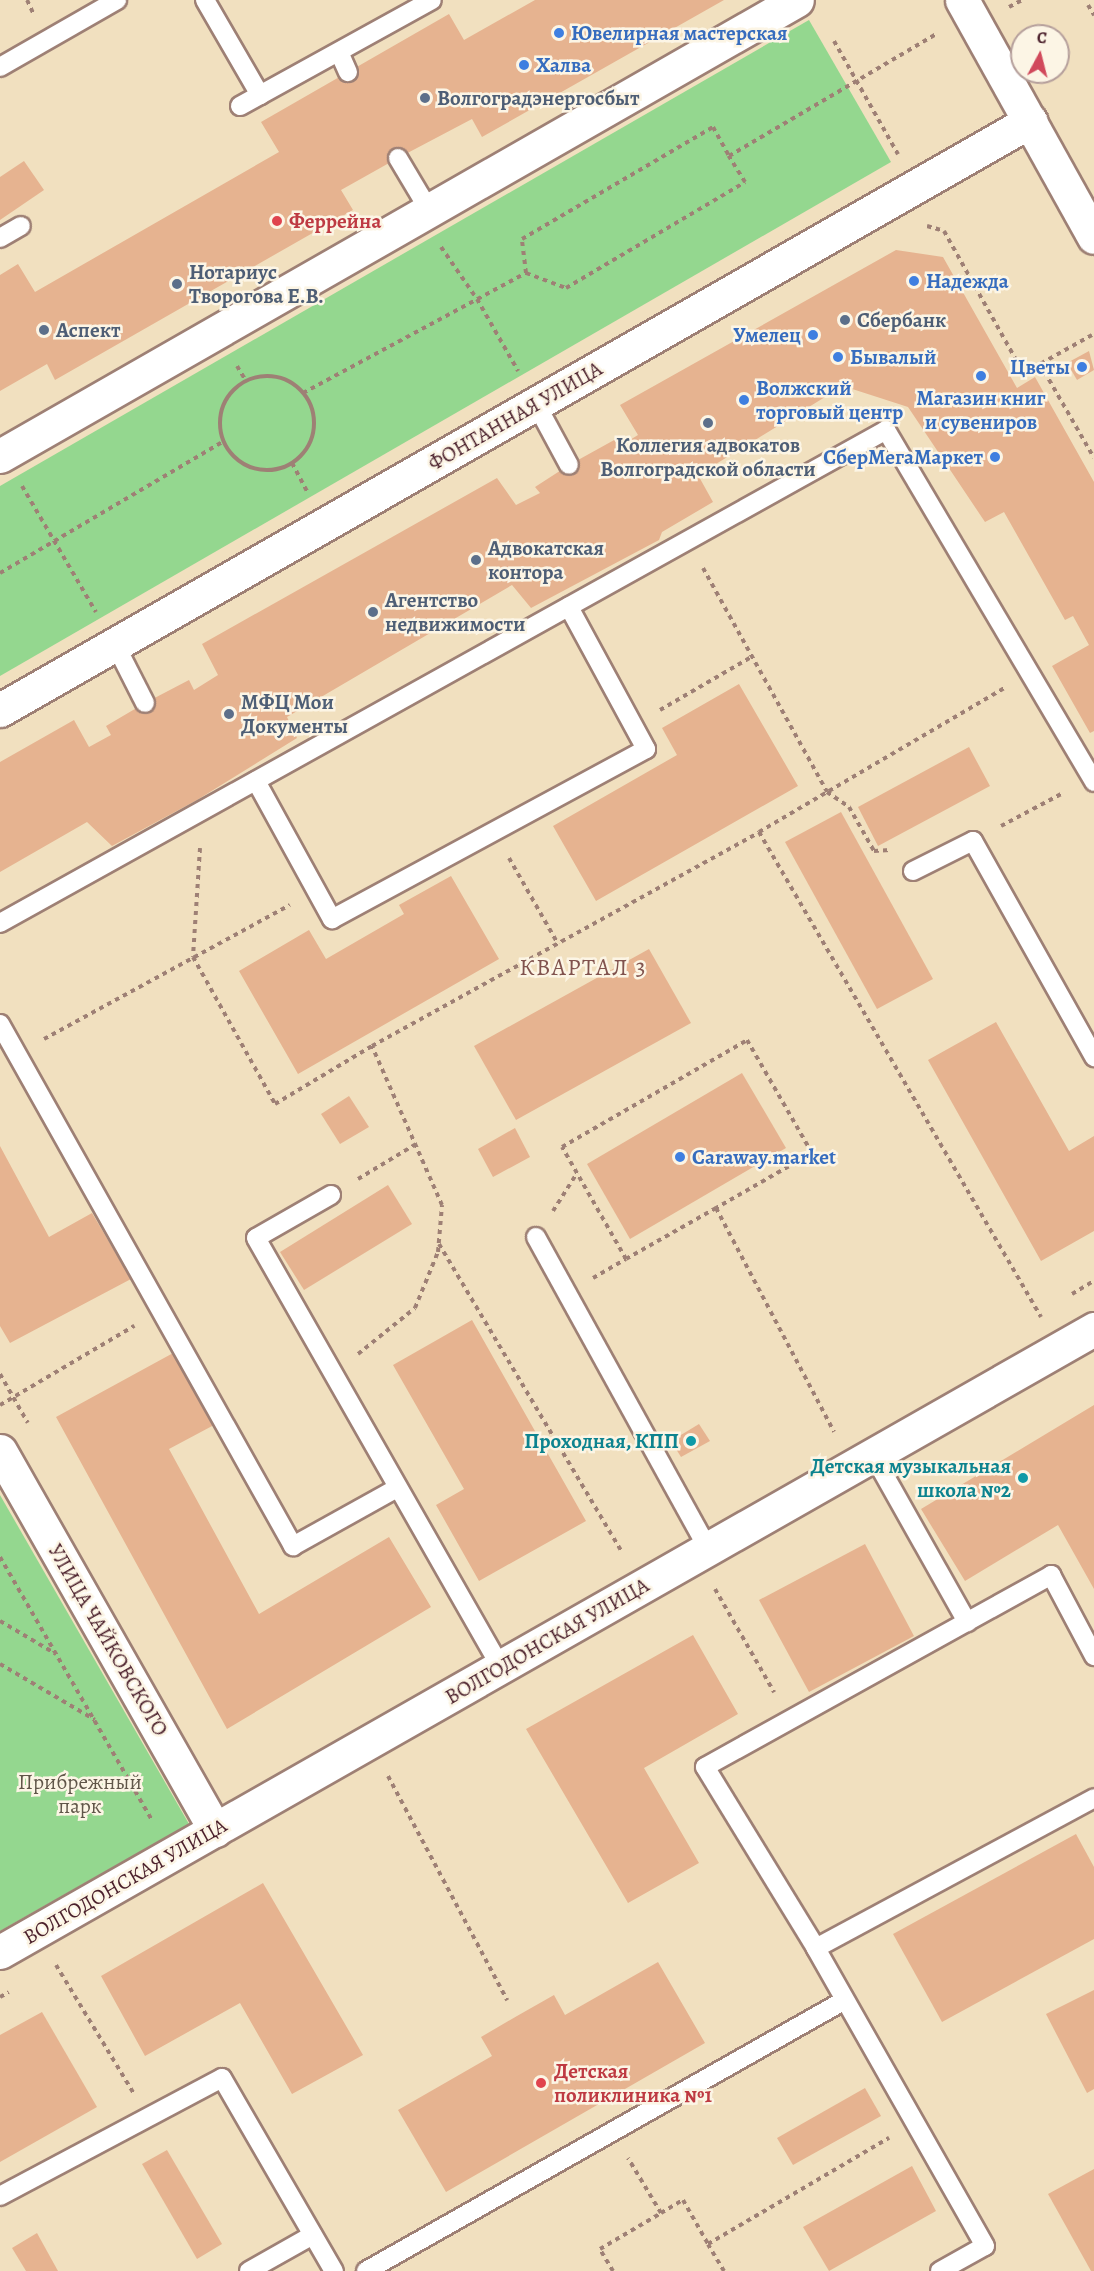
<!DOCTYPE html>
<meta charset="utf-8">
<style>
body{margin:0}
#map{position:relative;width:1094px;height:2271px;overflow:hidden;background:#f1e0bf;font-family:Alegreya,serif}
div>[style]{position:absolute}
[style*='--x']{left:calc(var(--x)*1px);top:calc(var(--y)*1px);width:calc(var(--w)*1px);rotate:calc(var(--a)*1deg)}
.green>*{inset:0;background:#94d78f}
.building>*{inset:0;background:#e6b390}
.path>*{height:4px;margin-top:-2px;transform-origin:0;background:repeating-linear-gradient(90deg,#9e8075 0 4.5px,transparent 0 9px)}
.path>.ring{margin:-2px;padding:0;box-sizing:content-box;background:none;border:4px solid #9e8075;border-radius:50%}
.roads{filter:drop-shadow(2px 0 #9e8075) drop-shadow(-2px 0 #9e8075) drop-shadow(0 2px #9e8075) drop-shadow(0 -2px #9e8075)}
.service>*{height:18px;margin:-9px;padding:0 9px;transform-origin:9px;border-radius:9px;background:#fff}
.minor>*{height:33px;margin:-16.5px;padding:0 16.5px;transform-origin:16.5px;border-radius:16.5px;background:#fff}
.primary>*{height:33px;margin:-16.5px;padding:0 16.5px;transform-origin:16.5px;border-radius:16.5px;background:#fff}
.dots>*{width:16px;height:16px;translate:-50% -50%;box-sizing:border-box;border:3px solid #fcf5e5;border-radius:50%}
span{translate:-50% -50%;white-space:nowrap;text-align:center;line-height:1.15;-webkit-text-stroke:5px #fcf5e5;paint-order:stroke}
.shop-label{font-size:21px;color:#366cbe;font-weight:700}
.left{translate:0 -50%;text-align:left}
.right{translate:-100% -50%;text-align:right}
.service-label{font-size:21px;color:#4e5e75;font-weight:700}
.health-label{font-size:21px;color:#be3a42;font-weight:700}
.street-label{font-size:21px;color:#4a1f2b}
.culture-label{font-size:21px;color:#0d838f;font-weight:700}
.park-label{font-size:21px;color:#605649}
.quarter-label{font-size:24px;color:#81534e;letter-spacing:1.5px}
.north{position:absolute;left:1010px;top:24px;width:60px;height:60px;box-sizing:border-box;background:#fcf5e5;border:2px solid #b59f9b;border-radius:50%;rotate:7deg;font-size:16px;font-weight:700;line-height:24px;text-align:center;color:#4a1f2b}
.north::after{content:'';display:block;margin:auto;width:21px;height:27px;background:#d1495b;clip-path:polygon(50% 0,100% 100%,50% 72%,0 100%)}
</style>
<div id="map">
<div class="green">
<div style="clip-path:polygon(809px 20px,891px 162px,0 676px,0 486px)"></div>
<div style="clip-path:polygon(0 1495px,189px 1824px,0 1931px)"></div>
</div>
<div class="building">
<div style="clip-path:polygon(535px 0,724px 0,482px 137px,472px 119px,398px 158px,341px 190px,353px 210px,55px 380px,47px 364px,0 391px,0 275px,18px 264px,35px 292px,279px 152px,261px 122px,449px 14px,464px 40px)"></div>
<div style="clip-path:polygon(24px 161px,44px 190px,0 220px,0 177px)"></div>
<div style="clip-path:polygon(896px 250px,943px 257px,1017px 388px,1035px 377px,1094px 482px,1094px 731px,1090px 733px,1052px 666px,1089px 645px,1073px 616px,1065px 620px,1004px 512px,985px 522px,908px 407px,843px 386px,698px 475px,713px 502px,662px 532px,659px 540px,531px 608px,512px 585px,287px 717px,297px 738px,197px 800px,112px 846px,87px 822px,0 872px,0 762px,74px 720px,89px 747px,111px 735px,106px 726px,145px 703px,189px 680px,194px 690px,218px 675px,202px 644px,497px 478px,516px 505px,540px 493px,535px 487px,569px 465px,616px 439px,620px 446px,638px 435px,620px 405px)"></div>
<div style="clip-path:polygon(1089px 351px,1094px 370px,1077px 380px,1067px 363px)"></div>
<div style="clip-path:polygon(739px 684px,798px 786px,596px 901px,553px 826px,677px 755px,662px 728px)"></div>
<div style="clip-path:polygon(969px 747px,990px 786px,878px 846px,858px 807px)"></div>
<div style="clip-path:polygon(841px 812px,933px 979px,877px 1009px,785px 842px)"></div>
<div style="clip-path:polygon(451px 876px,499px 959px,298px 1074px,239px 971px,309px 930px,326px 959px,404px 914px,399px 905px)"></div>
<div style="clip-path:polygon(649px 949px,691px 1023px,516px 1120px,474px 1046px)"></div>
<div style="clip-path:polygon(996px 1022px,1069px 1151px,1094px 1136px,1094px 1231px,1041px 1261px,928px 1060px)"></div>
<div style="clip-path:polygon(742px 1073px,786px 1148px,630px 1239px,587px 1164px)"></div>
<div style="clip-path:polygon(349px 1096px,369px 1127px,340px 1144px,321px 1114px)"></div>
<div style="clip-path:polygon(515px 1128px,530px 1157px,493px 1177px,478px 1149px)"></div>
<div style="clip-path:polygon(0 1146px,49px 1237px,92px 1213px,131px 1279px,10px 1343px,0 1326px)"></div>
<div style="clip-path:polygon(388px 1185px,412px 1224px,304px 1290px,280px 1252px)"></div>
<div style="clip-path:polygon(472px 1320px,586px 1521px,479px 1581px,436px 1505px,464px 1489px,393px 1365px)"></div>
<div style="clip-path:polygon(175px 1352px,214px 1425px,169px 1449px,259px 1614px,389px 1537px,431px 1607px,227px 1729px,56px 1417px)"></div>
<div style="clip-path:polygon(1094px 1405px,1094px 1589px,1058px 1525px,965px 1581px,921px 1509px)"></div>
<div style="clip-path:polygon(699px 1424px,710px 1441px,681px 1457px,671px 1441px)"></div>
<div style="clip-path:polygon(865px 1544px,914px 1636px,809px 1692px,759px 1600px)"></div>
<div style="clip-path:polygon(693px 1635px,738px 1714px,644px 1768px,699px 1863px,628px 1903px,526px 1729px)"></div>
<div style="clip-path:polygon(1076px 1834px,1094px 1867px,1094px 1939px,942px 2022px,893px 1934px)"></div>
<div style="clip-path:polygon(263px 1883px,363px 2055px,292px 2094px,240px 2003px,145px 2056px,101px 1976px)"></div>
<div style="clip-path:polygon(658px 1962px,705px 2043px,446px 2192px,398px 2110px,492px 2056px,481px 2037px,517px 2016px,554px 1995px,565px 2015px)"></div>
<div style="clip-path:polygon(1094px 1990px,1094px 2089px,1087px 2093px,1046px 2014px)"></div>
<div style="clip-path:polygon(42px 2012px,97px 2107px,0 2162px,0 2035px)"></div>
<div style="clip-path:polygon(865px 2088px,881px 2116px,793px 2165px,777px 2138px)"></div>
<div style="clip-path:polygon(167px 2150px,222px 2244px,197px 2259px,142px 2164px)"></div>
<div style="clip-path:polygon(912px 2166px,936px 2211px,829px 2271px,803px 2227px)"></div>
<div style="clip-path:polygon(1094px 2169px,1094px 2271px,1091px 2271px,1048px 2194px)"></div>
<div style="clip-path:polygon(37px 2233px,58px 2271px,26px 2271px,12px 2248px)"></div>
</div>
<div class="path">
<div style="--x:27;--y:0;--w:14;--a:65"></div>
<div style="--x:1088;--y:5;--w:12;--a:59"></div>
<div style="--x:1009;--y:7;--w:15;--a:-28"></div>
<div style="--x:834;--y:41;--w:130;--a:60.5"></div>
<div style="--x:927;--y:226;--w:18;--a:16"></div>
<div style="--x:944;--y:231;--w:164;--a:60.8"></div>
<div style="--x:1024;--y:374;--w:19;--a:-32"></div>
<div style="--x:441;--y:247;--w:63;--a:55.3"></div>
<div style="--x:477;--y:299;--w:83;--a:60.3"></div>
<div style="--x:526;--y:273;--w:34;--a:-97"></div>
<div style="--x:522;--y:239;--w:221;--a:-30.4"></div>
<div style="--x:713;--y:127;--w:33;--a:61"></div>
<div style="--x:1092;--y:335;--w:60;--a:150.9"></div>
<div style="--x:1040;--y:364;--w:108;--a:60.1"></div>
<div style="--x:237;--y:366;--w:17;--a:59"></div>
<div class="ring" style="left:220px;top:376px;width:90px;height:90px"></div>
<div style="--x:303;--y:393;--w:253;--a:-28.3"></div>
<div style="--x:526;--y:273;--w:43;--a:20.6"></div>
<div style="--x:566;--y:288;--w:208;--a:-30.6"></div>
<div style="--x:745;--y:182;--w:31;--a:-122"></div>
<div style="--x:729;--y:156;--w:240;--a:-30.5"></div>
<div style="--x:292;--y:463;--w:32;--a:62"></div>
<div style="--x:22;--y:486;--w:146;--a:59.6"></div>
<div style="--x:703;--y:568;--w:256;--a:61"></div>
<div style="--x:827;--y:792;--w:27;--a:34"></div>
<div style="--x:849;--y:807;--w:51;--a:60.4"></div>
<div style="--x:874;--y:851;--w:16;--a:-4"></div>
<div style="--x:0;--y:573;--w:260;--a:-30.5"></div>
<div style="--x:660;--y:710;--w:108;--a:-30.1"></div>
<div style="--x:1001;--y:826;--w:70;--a:-28"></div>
<div style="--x:759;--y:832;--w:284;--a:-30.4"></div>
<div style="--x:200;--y:848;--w:109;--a:93.7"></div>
<div style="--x:193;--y:957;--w:168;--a:60.8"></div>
<div style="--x:275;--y:1104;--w:113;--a:-30.9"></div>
<div style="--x:509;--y:858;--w:99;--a:60.3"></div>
<div style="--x:44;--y:1039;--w:280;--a:-28.6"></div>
<div style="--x:358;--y:1179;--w:68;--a:-31.1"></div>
<div style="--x:716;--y:1208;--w:103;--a:150.5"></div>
<div style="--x:626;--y:1259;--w:129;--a:-119.7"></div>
<div style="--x:562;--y:1147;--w:214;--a:-30"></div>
<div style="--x:747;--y:1040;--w:130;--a:60.1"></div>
<div style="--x:812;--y:1153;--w:111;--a:150.2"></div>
<div style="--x:716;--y:1208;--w:253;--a:62.2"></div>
<div style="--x:553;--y:1211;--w:45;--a:-57.7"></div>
<div style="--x:439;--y:1244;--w:358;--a:59.3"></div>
<div style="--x:593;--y:1278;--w:38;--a:-30"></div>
<div style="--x:1072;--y:1294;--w:26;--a:-31"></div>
<div style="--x:358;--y:1354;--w:73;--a:-38.9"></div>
<div style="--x:415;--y:1308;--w:61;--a:-67.7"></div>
<div style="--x:438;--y:1252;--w:47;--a:-85.1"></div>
<div style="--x:442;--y:1205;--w:174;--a:-113.8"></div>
<div style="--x:372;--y:1046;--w:442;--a:-28.9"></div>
<div style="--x:759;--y:832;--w:561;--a:59.82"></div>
<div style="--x:0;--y:1374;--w:56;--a:60.3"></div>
<div style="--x:0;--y:1405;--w:156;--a:-30.5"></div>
<div style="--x:0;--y:1557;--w:302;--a:60"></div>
<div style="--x:715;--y:1589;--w:119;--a:60.2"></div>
<div style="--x:0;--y:1621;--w:65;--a:30.5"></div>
<div style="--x:0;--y:1664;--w:110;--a:30.5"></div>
<div style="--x:388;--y:1776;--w:254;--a:62"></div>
<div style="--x:56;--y:1965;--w:149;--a:58.8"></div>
<div style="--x:0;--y:1997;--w:10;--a:-29"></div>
<div style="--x:661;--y:2213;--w:26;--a:-31"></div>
<div style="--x:683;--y:2200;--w:51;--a:60.4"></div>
<div style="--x:613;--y:2271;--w:26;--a:-121"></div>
<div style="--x:600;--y:2249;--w:71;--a:-30.5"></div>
<div style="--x:661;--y:2213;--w:64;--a:-121"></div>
<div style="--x:724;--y:2271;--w:31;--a:-121"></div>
<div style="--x:708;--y:2244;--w:210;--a:-30.4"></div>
</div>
<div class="roads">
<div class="service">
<div style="--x:205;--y:0;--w:110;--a:59.9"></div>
<div style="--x:339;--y:52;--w:22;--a:66"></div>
<div style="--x:0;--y:67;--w:135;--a:-29.8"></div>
<div style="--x:240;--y:106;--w:219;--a:-28.9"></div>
<div style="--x:398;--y:158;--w:61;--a:59.2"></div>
<div style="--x:0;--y:238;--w:24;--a:-30"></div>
<div style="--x:536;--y:404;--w:69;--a:61.6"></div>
<div style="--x:115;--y:644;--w:66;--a:63"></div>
<div style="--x:256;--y:781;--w:158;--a:61.2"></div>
<div style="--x:332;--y:919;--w:357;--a:-28.4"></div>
<div style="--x:646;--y:749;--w:162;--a:-118.5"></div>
<div style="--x:913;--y:871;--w:67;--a:-26.6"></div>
<div style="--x:973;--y:841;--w:248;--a:60.7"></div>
<div style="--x:0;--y:923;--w:1014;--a:-29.09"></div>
<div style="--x:886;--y:430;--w:409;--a:59.4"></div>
<div style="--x:0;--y:1024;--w:599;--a:60.69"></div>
<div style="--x:293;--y:1546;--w:119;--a:-29.1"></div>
<div style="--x:331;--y:1195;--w:86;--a:150.2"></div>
<div style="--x:256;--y:1238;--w:494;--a:60.3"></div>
<div style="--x:536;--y:1237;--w:356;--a:61.1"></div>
<div style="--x:873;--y:1455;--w:192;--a:60.6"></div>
<div style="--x:816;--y:1948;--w:316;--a:-28.3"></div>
<div style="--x:0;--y:2196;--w:251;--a:-28"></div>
<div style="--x:222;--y:2078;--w:223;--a:59.9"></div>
<div style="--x:249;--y:2271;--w:73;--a:-29.4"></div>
<div style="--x:366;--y:2271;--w:550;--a:-29.5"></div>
<div style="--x:940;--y:2271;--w:51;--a:-29.1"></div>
<div style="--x:985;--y:2246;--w:343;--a:-119.6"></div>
<div style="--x:816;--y:1948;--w:212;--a:-121.5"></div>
<div style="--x:705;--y:1767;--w:396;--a:-29"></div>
<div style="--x:1051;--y:1575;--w:92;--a:62"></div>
</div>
<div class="minor">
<div style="--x:0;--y:456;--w:918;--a:-29.78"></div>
<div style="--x:0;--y:710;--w:1187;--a:-29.76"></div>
<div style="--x:0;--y:1451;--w:436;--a:60.4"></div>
<div style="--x:0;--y:1952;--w:1259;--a:-29.66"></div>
</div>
<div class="primary">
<div style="--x:962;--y:0;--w:271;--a:60.9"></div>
</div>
</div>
<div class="dots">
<div style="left:559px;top:33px;background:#3f7fe0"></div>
<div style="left:524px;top:65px;background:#3f7fe0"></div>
<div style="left:425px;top:98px;background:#5c6f8a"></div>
<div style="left:277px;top:221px;background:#e0444e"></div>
<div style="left:914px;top:281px;background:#3f7fe0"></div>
<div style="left:177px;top:284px;background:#5c6f8a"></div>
<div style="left:845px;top:320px;background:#5c6f8a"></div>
<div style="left:44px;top:330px;background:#5c6f8a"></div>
<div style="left:813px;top:335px;background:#3f7fe0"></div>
<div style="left:838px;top:357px;background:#3f7fe0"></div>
<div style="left:1082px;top:367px;background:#3f7fe0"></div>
<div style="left:981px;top:376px;background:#3f7fe0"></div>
<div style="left:744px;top:400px;background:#3f7fe0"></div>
<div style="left:708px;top:423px;background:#5c6f8a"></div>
<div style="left:995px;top:457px;background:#3f7fe0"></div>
<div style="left:476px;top:560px;background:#5c6f8a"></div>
<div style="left:373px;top:612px;background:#5c6f8a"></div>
<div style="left:229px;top:714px;background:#5c6f8a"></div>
<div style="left:680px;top:1157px;background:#3f7fe0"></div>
<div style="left:691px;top:1441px;background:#0f9aa8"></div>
<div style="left:1023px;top:1478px;background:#0f9aa8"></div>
<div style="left:541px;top:2083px;background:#e0444e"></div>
</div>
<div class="shop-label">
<span class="left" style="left:571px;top:33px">Ювелирная мастерская</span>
<span class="left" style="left:536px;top:65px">Халва</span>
<span class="left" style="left:926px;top:281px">Надежда</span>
<span class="right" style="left:801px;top:335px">Умелец</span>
<span class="left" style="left:850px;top:357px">Бывалый</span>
<span class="right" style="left:1070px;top:367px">Цветы</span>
<span class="left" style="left:756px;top:400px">Волжский<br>торговый центр</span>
<span style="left:981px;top:410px">Магазин книг<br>и сувениров</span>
<span class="right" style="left:983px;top:457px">СберМегаМаркет</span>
<span class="left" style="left:692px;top:1157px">Caraway.market</span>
</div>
<div class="service-label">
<span class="left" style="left:437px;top:98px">Волгоградэнергосбыт</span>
<span class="left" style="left:189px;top:284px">Нотариус<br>Творогова Е.В.</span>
<span class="left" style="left:857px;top:320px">Сбербанк</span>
<span class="left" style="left:56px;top:330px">Аспект</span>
<span style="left:708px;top:457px">Коллегия адвокатов<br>Волгоградской области</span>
<span class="left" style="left:488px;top:560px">Адвокатская<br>контора</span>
<span class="left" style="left:385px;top:612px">Агентство<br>недвижимости</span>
<span class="left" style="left:241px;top:714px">МФЦ Мои<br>Документы</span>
</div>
<div class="health-label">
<span class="left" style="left:289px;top:221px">Феррейна</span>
<span class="left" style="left:554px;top:2083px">Детская<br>поликлиника №1</span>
</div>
<div class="street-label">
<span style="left:515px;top:416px;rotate:-30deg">ФОНТАННАЯ УЛИЦА</span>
<span style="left:108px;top:1640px;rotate:60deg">УЛИЦА ЧАЙКОВСКОГО</span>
<span style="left:547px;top:1641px;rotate:-30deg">ВОЛГОДОНСКАЯ УЛИЦА</span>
<span style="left:125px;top:1881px;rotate:-30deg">ВОЛГОДОНСКАЯ УЛИЦА</span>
</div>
<div class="culture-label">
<span class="right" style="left:679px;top:1441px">Проходная, КПП</span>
<span class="right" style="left:1011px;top:1478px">Детская музыкальная<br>школа №2</span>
</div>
<div class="park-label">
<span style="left:80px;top:1794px">Прибрежный<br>парк</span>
</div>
<div class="quarter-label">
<span style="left:583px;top:968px">КВАРТАЛ 3</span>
</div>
<div class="north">С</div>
</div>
